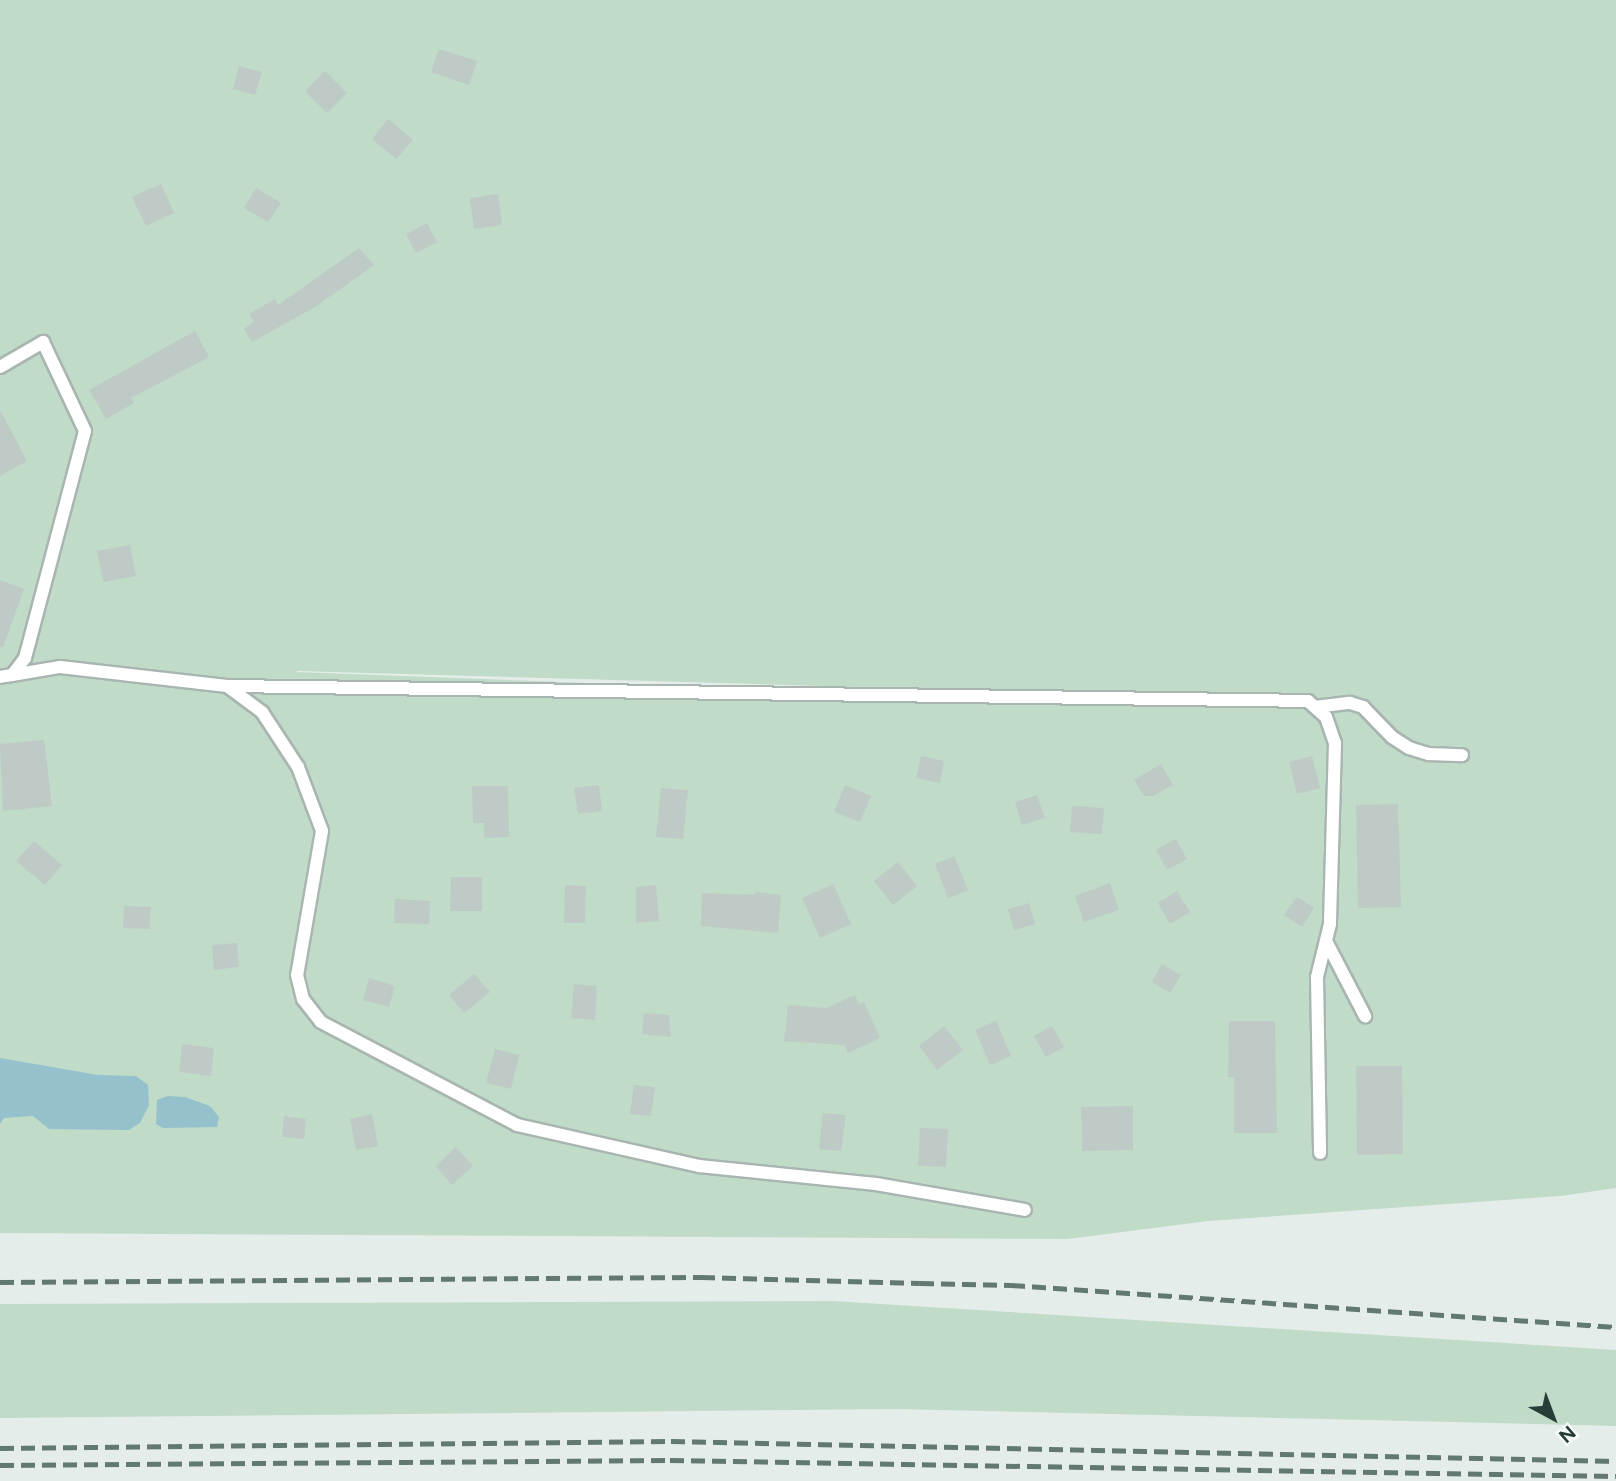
<!DOCTYPE html>
<style>
body{margin:0}
#map{position:relative;width:1616px;height:1481px;overflow:hidden;background:#e5edea;font-family:Figtree,sans-serif}
div>[style]{position:absolute}
[style*='--x']{left:calc(var(--x)*1px);top:calc(var(--y)*1px);width:calc(var(--w)*1px);rotate:calc(var(--a)*1deg)}
.green>*{inset:0;background:#c1dbc9}
.water>*{inset:0;background:#94c1cc}
.building>*{inset:0;background:#becac6}
.roads{filter:drop-shadow(2px 0 #a8b5b1) drop-shadow(-2px 0 #a8b5b1) drop-shadow(0 2px #a8b5b1) drop-shadow(0 -2px #a8b5b1)}
.service>*{height:12px;margin:-6px;padding:0 6px;transform-origin:6px;border-radius:6px;background:#fff}
.rail>*{height:5px;margin-top:-2.5px;transform-origin:0;background:repeating-linear-gradient(90deg,#617873 0 14px,transparent 0 21px)}
span{translate:-50% -50%;white-space:nowrap;text-align:center;line-height:1.15;-webkit-text-stroke:5px #f6faf8;paint-order:stroke}
.north{position:absolute;left:1518px;top:1383px;width:70px;height:70px;-webkit-text-stroke:5px #f6faf8;paint-order:stroke;rotate:139deg;font-size:19px;font-weight:700;line-height:28px;text-align:center;color:#263d38}
.north::after{content:'';display:block;margin:auto;width:24px;height:32px;background:#263d38;clip-path:polygon(50% 0,100% 100%,50% 72%,0 100%)}
</style>
<div id="map">
<div class="green">
<div style="clip-path:polygon(evenodd,0 0,1616px 0,1616px 1188px,1561px 1196px,1208px 1221px,1068px 1239px,0 1233px,0 0,297px 672px,297px 671px,1035px 692px,902px 695px,297px 672px)"></div>
<div style="clip-path:polygon(833px 1301px,1616px 1350px,1616px 1426px,897px 1409px,0 1418px,0 1304px)"></div>
</div>
<div class="water">
<div style="clip-path:polygon(0 1058px,98px 1075px,136px 1076px,148px 1085px,149px 1105px,140px 1123px,129px 1130px,49px 1129px,33px 1116px,4px 1118px,0 1124px)"></div>
<div style="clip-path:polygon(168px 1096px,185px 1097px,210px 1106px,219px 1117px,217px 1127px,163px 1128px,156px 1124px,157px 1100px)"></div>
</div>
<div class="building">
<div style="clip-path:polygon(439px 49px,477px 61px,469px 85px,431px 72px)"></div>
<div style="clip-path:polygon(239px 66px,262px 72px,255px 95px,233px 89px)"></div>
<div style="clip-path:polygon(325px 71px,347px 93px,327px 113px,305px 91px)"></div>
<div style="clip-path:polygon(388px 119px,413px 140px,396px 159px,372px 139px)"></div>
<div style="clip-path:polygon(161px 184px,174px 213px,146px 226px,132px 197px)"></div>
<div style="clip-path:polygon(256px 188px,281px 203px,268px 222px,244px 208px)"></div>
<div style="clip-path:polygon(498px 194px,502px 225px,474px 229px,470px 198px)"></div>
<div style="clip-path:polygon(427px 223px,437px 242px,416px 253px,406px 234px)"></div>
<div style="clip-path:polygon(359px 248px,374px 265px,315px 307px,252px 342px,244px 329px,254px 322px,249px 314px,275px 299px,278px 305px)"></div>
<div style="clip-path:polygon(195px 331px,209px 357px,131px 398px,134px 403px,106px 419px,89px 390px)"></div>
<div style="clip-path:polygon(0 410px,27px 461px,0 476px)"></div>
<div style="clip-path:polygon(130px 545px,136px 576px,103px 582px,97px 551px)"></div>
<div style="clip-path:polygon(0 580px,24px 589px,3px 647px,0 647px)"></div>
<div style="clip-path:polygon(44px 740px,52px 806px,3px 811px,0 744px)"></div>
<div style="clip-path:polygon(921px 756px,944px 761px,940px 783px,916px 778px)"></div>
<div style="clip-path:polygon(1312px 756px,1320px 788px,1297px 794px,1289px 762px)"></div>
<div style="clip-path:polygon(1161px 764px,1173px 785px,1153px 796px,1144px 796px,1134px 780px)"></div>
<div style="clip-path:polygon(599px 785px,602px 811px,578px 814px,574px 788px)"></div>
<div style="clip-path:polygon(845px 785px,871px 796px,860px 822px,834px 812px)"></div>
<div style="clip-path:polygon(472px 786px,508px 786px,509px 837px,484px 838px,484px 823px,473px 823px)"></div>
<div style="clip-path:polygon(661px 788px,688px 790px,683px 839px,656px 837px)"></div>
<div style="clip-path:polygon(1037px 795px,1045px 818px,1022px 825px,1015px 802px)"></div>
<div style="clip-path:polygon(1398px 804px,1401px 907px,1358px 908px,1356px 805px)"></div>
<div style="clip-path:polygon(1072px 806px,1104px 808px,1102px 834px,1070px 832px)"></div>
<div style="clip-path:polygon(1176px 839px,1187px 859px,1167px 870px,1156px 850px)"></div>
<div style="clip-path:polygon(34px 841px,62px 865px,45px 885px,16px 861px)"></div>
<div style="clip-path:polygon(954px 856px,968px 890px,948px 898px,935px 864px)"></div>
<div style="clip-path:polygon(898px 862px,917px 886px,893px 905px,874px 881px)"></div>
<div style="clip-path:polygon(451px 877px,482px 877px,482px 911px,450px 911px)"></div>
<div style="clip-path:polygon(1110px 883px,1119px 910px,1084px 922px,1075px 896px)"></div>
<div style="clip-path:polygon(833px 884px,851px 924px,820px 938px,802px 898px)"></div>
<div style="clip-path:polygon(565px 885px,586px 886px,585px 923px,564px 923px)"></div>
<div style="clip-path:polygon(656px 885px,659px 921px,636px 923px,636px 887px)"></div>
<div style="clip-path:polygon(1177px 891px,1190px 912px,1170px 924px,1158px 903px)"></div>
<div style="clip-path:polygon(756px 892px,781px 895px,778px 933px,701px 926px,702px 893px,755px 895px)"></div>
<div style="clip-path:polygon(1297px 897px,1314px 908px,1302px 927px,1284px 915px)"></div>
<div style="clip-path:polygon(395px 899px,430px 901px,429px 924px,394px 923px)"></div>
<div style="clip-path:polygon(1029px 903px,1035px 924px,1014px 930px,1008px 909px)"></div>
<div style="clip-path:polygon(124px 906px,151px 907px,150px 929px,123px 928px)"></div>
<div style="clip-path:polygon(237px 943px,239px 967px,214px 970px,212px 945px)"></div>
<div style="clip-path:polygon(1162px 964px,1181px 975px,1170px 993px,1152px 982px)"></div>
<div style="clip-path:polygon(474px 974px,490px 992px,464px 1013px,449px 995px)"></div>
<div style="clip-path:polygon(369px 978px,395px 986px,389px 1007px,363px 1000px)"></div>
<div style="clip-path:polygon(574px 984px,597px 986px,595px 1020px,571px 1018px)"></div>
<div style="clip-path:polygon(855px 995px,859px 1004px,864px 1002px,880px 1038px,848px 1053px,844px 1045px,784px 1041px,788px 1005px,826px 1008px)"></div>
<div style="clip-path:polygon(644px 1013px,669px 1015px,671px 1037px,642px 1034px)"></div>
<div style="clip-path:polygon(996px 1021px,1011px 1056px,990px 1065px,975px 1030px)"></div>
<div style="clip-path:polygon(1229px 1021px,1275px 1021px,1277px 1133px,1234px 1133px,1234px 1077px,1228px 1077px)"></div>
<div style="clip-path:polygon(944px 1026px,963px 1050px,937px 1070px,919px 1046px)"></div>
<div style="clip-path:polygon(1052px 1026px,1064px 1047px,1046px 1057px,1034px 1036px)"></div>
<div style="clip-path:polygon(182px 1044px,214px 1048px,211px 1076px,179px 1072px)"></div>
<div style="clip-path:polygon(495px 1049px,519px 1055px,511px 1089px,486px 1083px)"></div>
<div style="clip-path:polygon(1356px 1066px,1402px 1066px,1403px 1154px,1357px 1155px)"></div>
<div style="clip-path:polygon(634px 1085px,655px 1087px,651px 1116px,630px 1114px)"></div>
<div style="clip-path:polygon(1133px 1106px,1133px 1150px,1082px 1151px,1081px 1107px)"></div>
<div style="clip-path:polygon(823px 1113px,846px 1115px,841px 1151px,819px 1149px)"></div>
<div style="clip-path:polygon(372px 1114px,378px 1146px,356px 1150px,350px 1119px)"></div>
<div style="clip-path:polygon(284px 1116px,306px 1119px,304px 1139px,282px 1137px)"></div>
<div style="clip-path:polygon(920px 1128px,948px 1129px,946px 1167px,918px 1166px)"></div>
<div style="clip-path:polygon(456px 1147px,473px 1166px,452px 1185px,436px 1166px)"></div>
</div>
<div class="roads">
<div class="service">
<div style="--x:0;--y:367;--w:50;--a:-30.2"></div>
<div style="--x:43;--y:342;--w:98;--a:64.7"></div>
<div style="--x:85;--y:431;--w:235;--a:104.8"></div>
<div style="--x:25;--y:658;--w:21;--a:127"></div>
<div style="--x:12;--y:675;--w:12;--a:171"></div>
<div style="--x:12;--y:675;--w:49;--a:-9.5"></div>
<div style="--x:60;--y:667;--w:168;--a:6.5"></div>
<div style="--x:227;--y:686;--w:44;--a:36.6"></div>
<div style="--x:262;--y:712;--w:66;--a:56.8"></div>
<div style="--x:298;--y:767;--w:68;--a:69.4"></div>
<div style="--x:322;--y:831;--w:146;--a:99.8"></div>
<div style="--x:297;--y:975;--w:25;--a:76"></div>
<div style="--x:303;--y:999;--w:29;--a:52"></div>
<div style="--x:321;--y:1022;--w:221;--a:27.7"></div>
<div style="--x:517;--y:1125;--w:187;--a:12.7"></div>
<div style="--x:699;--y:1166;--w:178;--a:5.8"></div>
<div style="--x:876;--y:1184;--w:151;--a:9.9"></div>
<div style="--x:227;--y:686;--w:1081;--a:0.79"></div>
<div style="--x:1308;--y:701;--w:24;--a:42"></div>
<div style="--x:1326;--y:717;--w:28;--a:71"></div>
<div style="--x:1335;--y:743;--w:181;--a:91.6"></div>
<div style="--x:1330;--y:924;--w:55;--a:103.8"></div>
<div style="--x:1317;--y:977;--w:176;--a:89"></div>
<div style="--x:1315;--y:707;--w:35;--a:-7"></div>
<div style="--x:1350;--y:703;--w:14;--a:17"></div>
<div style="--x:1363;--y:707;--w:42;--a:46"></div>
<div style="--x:1392;--y:737;--w:20;--a:33"></div>
<div style="--x:1409;--y:748;--w:21;--a:17"></div>
<div style="--x:1429;--y:754;--w:33;--a:2"></div>
<div style="--x:1326;--y:941;--w:85;--a:62.5"></div>
</div>
</div>
<div class="rail">
<div style="--x:0;--y:1282;--w:701;--a:-0.41"></div>
<div style="--x:701;--y:1277;--w:219;--a:1.6"></div>
<div style="--x:920;--y:1283;--w:91;--a:1.3"></div>
<div style="--x:1011;--y:1285;--w:606;--a:3.97"></div>
<div style="--x:0;--y:1448;--w:671;--a:-0.6"></div>
<div style="--x:671;--y:1441;--w:945;--a:1.21"></div>
<div style="--x:0;--y:1465;--w:670;--a:-0.43"></div>
<div style="--x:670;--y:1460;--w:946;--a:0.97"></div>
</div>
<div class="north">N</div>
</div>
